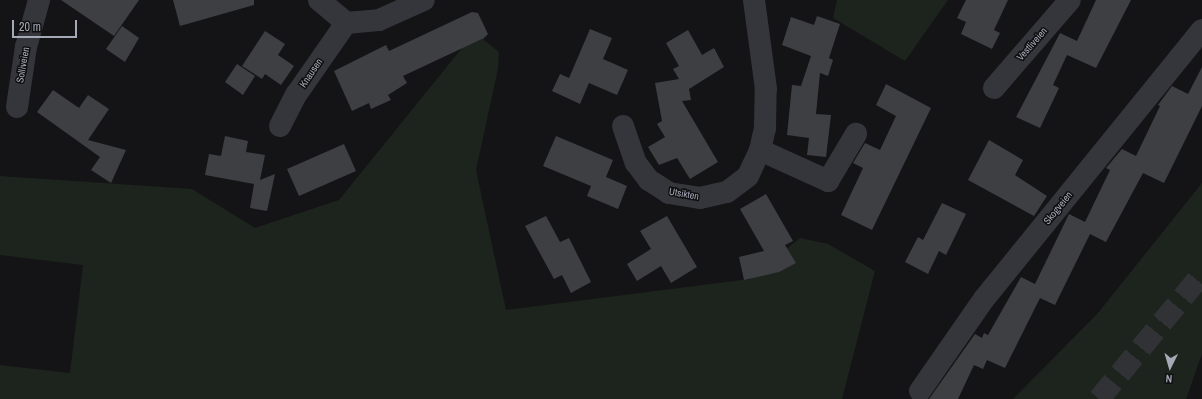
<!DOCTYPE html>
<style>
body{margin:0}
#map{position:relative;width:1202px;height:399px;overflow:hidden;background:#141416;font-family:"Archivo Narrow",sans-serif}
div>[style]{position:absolute}
[style*='--x']{left:calc(var(--x)*1px);top:calc(var(--y)*1px);width:calc(var(--w)*1px);rotate:calc(var(--a)*1deg)}
.green>*{inset:0;background:#1c241d}
.building>*{inset:0;background:#3e3f43}
.primary-tunnel>*{height:22px;margin-top:-11px;transform-origin:0;background:repeating-linear-gradient(90deg,#313236 0 22px,transparent 0 33px)}
.minor>*{height:22px;margin:-11px;padding:0 11px;transform-origin:11px;border-radius:11px;background:#35363b}
span{translate:-50% -50%;white-space:nowrap;text-align:center;line-height:1.15;-webkit-text-stroke:3px #0f0f11;paint-order:stroke}
.street-label{font-size:10px;color:#a5aab7}
.north{position:absolute;left:1150px;top:347px;width:40px;height:40px;-webkit-text-stroke:3px #0f0f11;paint-order:stroke;rotate:185deg;font-size:11px;font-weight:700;line-height:16px;text-align:center;color:#a5aab7}
.north::after{content:'';display:block;margin:auto;width:14px;height:18px;background:#a5aab7;clip-path:polygon(50% 0,100% 100%,50% 72%,0 100%)}
.scale{position:absolute;left:12px;top:20px;width:65px;height:18px;box-sizing:border-box;border:2px solid #a5aab7;border-top:0;padding-left:5px;font-size:12px;line-height:14px;white-space:nowrap;color:#a5aab7;-webkit-text-stroke:3px #0f0f11;paint-order:stroke}
</style>
<div id="map">
<div class="green">
<div style="clip-path:polygon(837px 0,948px 0,905px 61px,833px 18px)"></div>
<div style="clip-path:polygon(483px 22px,484px 40px,499px 52px,498px 69px,476px 170px,506px 310px,750px 279px,800px 238px,828px 244px,875px 271px,842px 399px,0 399px,0 365px,70px 373px,83px 265px,0 255px,0 176px,192px 189px,255px 228px,339px 200px)"></div>
<div style="clip-path:polygon(1202px 183px,1202px 354px,1186px 399px,1013px 399px,1098px 313px)"></div>
</div>
<div class="building">
<div style="clip-path:polygon(61px 0,139px 0,114px 36px)"></div>
<div style="clip-path:polygon(173px 0,254px 0,254px 5px,180px 26px)"></div>
<div style="clip-path:polygon(966px 0,1008px 0,994px 30px,1000px 33px,992px 49px,961px 34px,966px 22px,957px 18px)"></div>
<div style="clip-path:polygon(1096px 0,1131px 0,1096px 68px,1067px 55px,1053px 85px,1059px 88px,1040px 128px,1016px 117px,1060px 33px,1077px 41px)"></div>
<div style="clip-path:polygon(472px 12px,478px 13px,488px 34px,484px 38px,403px 76px,407px 83px,388px 95px,391px 100px,371px 109px,369px 103px,352px 111px,334px 71px,386px 45px,389px 51px)"></div>
<div style="clip-path:polygon(817px 16px,840px 24px,829px 58px,833px 60px,828px 76px,820px 73px,816px 114px,831px 115px,826px 157px,807px 155px,809px 138px,787px 135px,792px 85px,801px 86px,811px 56px,782px 45px,791px 17px,814px 25px)"></div>
<div style="clip-path:polygon(122px 26px,139px 38px,125px 62px,106px 49px)"></div>
<div style="clip-path:polygon(590px 29px,612px 38px,603px 59px,628px 70px,617px 95px,589px 83px,580px 104px,552px 91px,560px 74px,569px 78px)"></div>
<div style="clip-path:polygon(688px 30px,702px 55px,714px 48px,724px 67px,689px 89px,691px 100px,682px 101px,718px 162px,690px 179px,677px 158px,659px 165px,648px 147px,665px 137px,657px 124px,662px 121px,655px 83px,679px 79px,673px 69px,679px 66px,666px 43px)"></div>
<div style="clip-path:polygon(265px 31px,285px 44px,278px 55px,294px 66px,281px 85px,265px 74px,262px 79px,242px 66px)"></div>
<div style="clip-path:polygon(237px 64px,255px 76px,243px 95px,225px 82px)"></div>
<div style="clip-path:polygon(1202px 67px,1202px 106px,1164px 183px,1143px 173px,1106px 242px,1090px 234px,1055px 305px,1040px 298px,1005px 368px,987px 360px,983px 369px,974px 365px,958px 399px,929px 399px,975px 334px,982px 338px,984px 333px,988px 335px,1021px 277px,1035px 284px,1069px 214px,1085px 222px,1110px 170px,1106px 168px,1122px 149px,1136px 156px,1160px 106px,1158px 105px,1172px 86px,1188px 94px)"></div>
<div style="clip-path:polygon(886px 84px,931px 108px,872px 230px,841px 215px,863px 168px,853px 163px,865px 143px,880px 150px,896px 116px,876px 105px)"></div>
<div style="clip-path:polygon(53px 90px,79px 108px,88px 95px,109px 109px,88px 140px,126px 150px,111px 183px,91px 170px,100px 157px,37px 112px)"></div>
<div style="clip-path:polygon(225px 136px,248px 141px,246px 152px,265px 155px,260px 180px,275px 174px,267px 211px,250px 208px,254px 184px,205px 175px,209px 154px,221px 156px)"></div>
<div style="clip-path:polygon(556px 136px,613px 160px,606px 177px,627px 186px,618px 209px,587px 196px,591px 186px,543px 166px)"></div>
<div style="clip-path:polygon(989px 140px,1023px 160px,1015px 175px,1047px 196px,1034px 216px,968px 180px)"></div>
<div style="clip-path:polygon(344px 144px,356px 171px,299px 196px,287px 169px)"></div>
<div style="clip-path:polygon(766px 194px,793px 241px,785px 245px,796px 263px,779px 272px,744px 280px,739px 257px,764px 251px,740px 209px)"></div>
<div style="clip-path:polygon(942px 203px,966px 214px,946px 255px,939px 251px,928px 274px,905px 262px,918px 237px,923px 240px)"></div>
<div style="clip-path:polygon(546px 216px,560px 242px,569px 238px,591px 282px,571px 293px,562px 275px,554px 279px,525px 226px)"></div>
<div style="clip-path:polygon(667px 216px,697px 267px,671px 283px,661px 266px,637px 281px,627px 264px,651px 249px,640px 231px)"></div>
</div>
<div class="primary-tunnel">
<div style="--x:1099;--y:399;--w:162;--a:-50.5"></div>
</div>
<div class="minor">
<div style="--x:319;--y:0;--w:35;--a:40"></div>
<div style="--x:346;--y:23;--w:33;--a:-5"></div>
<div style="--x:379;--y:20;--w:49;--a:-24"></div>
<div style="--x:994;--y:88;--w:116;--a:-49.2"></div>
<div style="--x:17;--y:107;--w:61;--a:-81.5"></div>
<div style="--x:26;--y:47;--w:49;--a:-74.5"></div>
<div style="--x:280;--y:126;--w:35;--a:-63"></div>
<div style="--x:296;--y:95;--w:88;--a:-55.2"></div>
<div style="--x:623;--y:126;--w:39;--a:71"></div>
<div style="--x:636;--y:163;--w:21;--a:53"></div>
<div style="--x:649;--y:180;--w:24;--a:33"></div>
<div style="--x:669;--y:193;--w:31;--a:9"></div>
<div style="--x:700;--y:198;--w:28;--a:-13"></div>
<div style="--x:727;--y:192;--w:26;--a:-37"></div>
<div style="--x:748;--y:176;--w:29;--a:-65"></div>
<div style="--x:760;--y:150;--w:23;--a:-77"></div>
<div style="--x:765;--y:128;--w:39;--a:-89"></div>
<div style="--x:766;--y:89;--w:90;--a:-97.7"></div>
<div style="--x:760;--y:150;--w:75;--a:24.5"></div>
<div style="--x:828;--y:181;--w:55;--a:-59.2"></div>
<div style="--x:920;--y:391;--w:112;--a:-55.2"></div>
<div style="--x:984;--y:299;--w:346;--a:-51"></div>
</div>
<div class="street-label">
<span style="left:1032px;top:44px;rotate:-49deg">Vestliveien</span>
<span style="left:23px;top:65px;rotate:-80deg">Solliveien</span>
<span style="left:311px;top:73px;rotate:-56deg">Knausen</span>
<span style="left:684px;top:194px;rotate:10deg">Utsikten</span>
<span style="left:1058px;top:208px;rotate:-51deg">Skogveien</span>
</div>
<div class="north">N</div>
<div class="scale">20 m</div>
</div>
